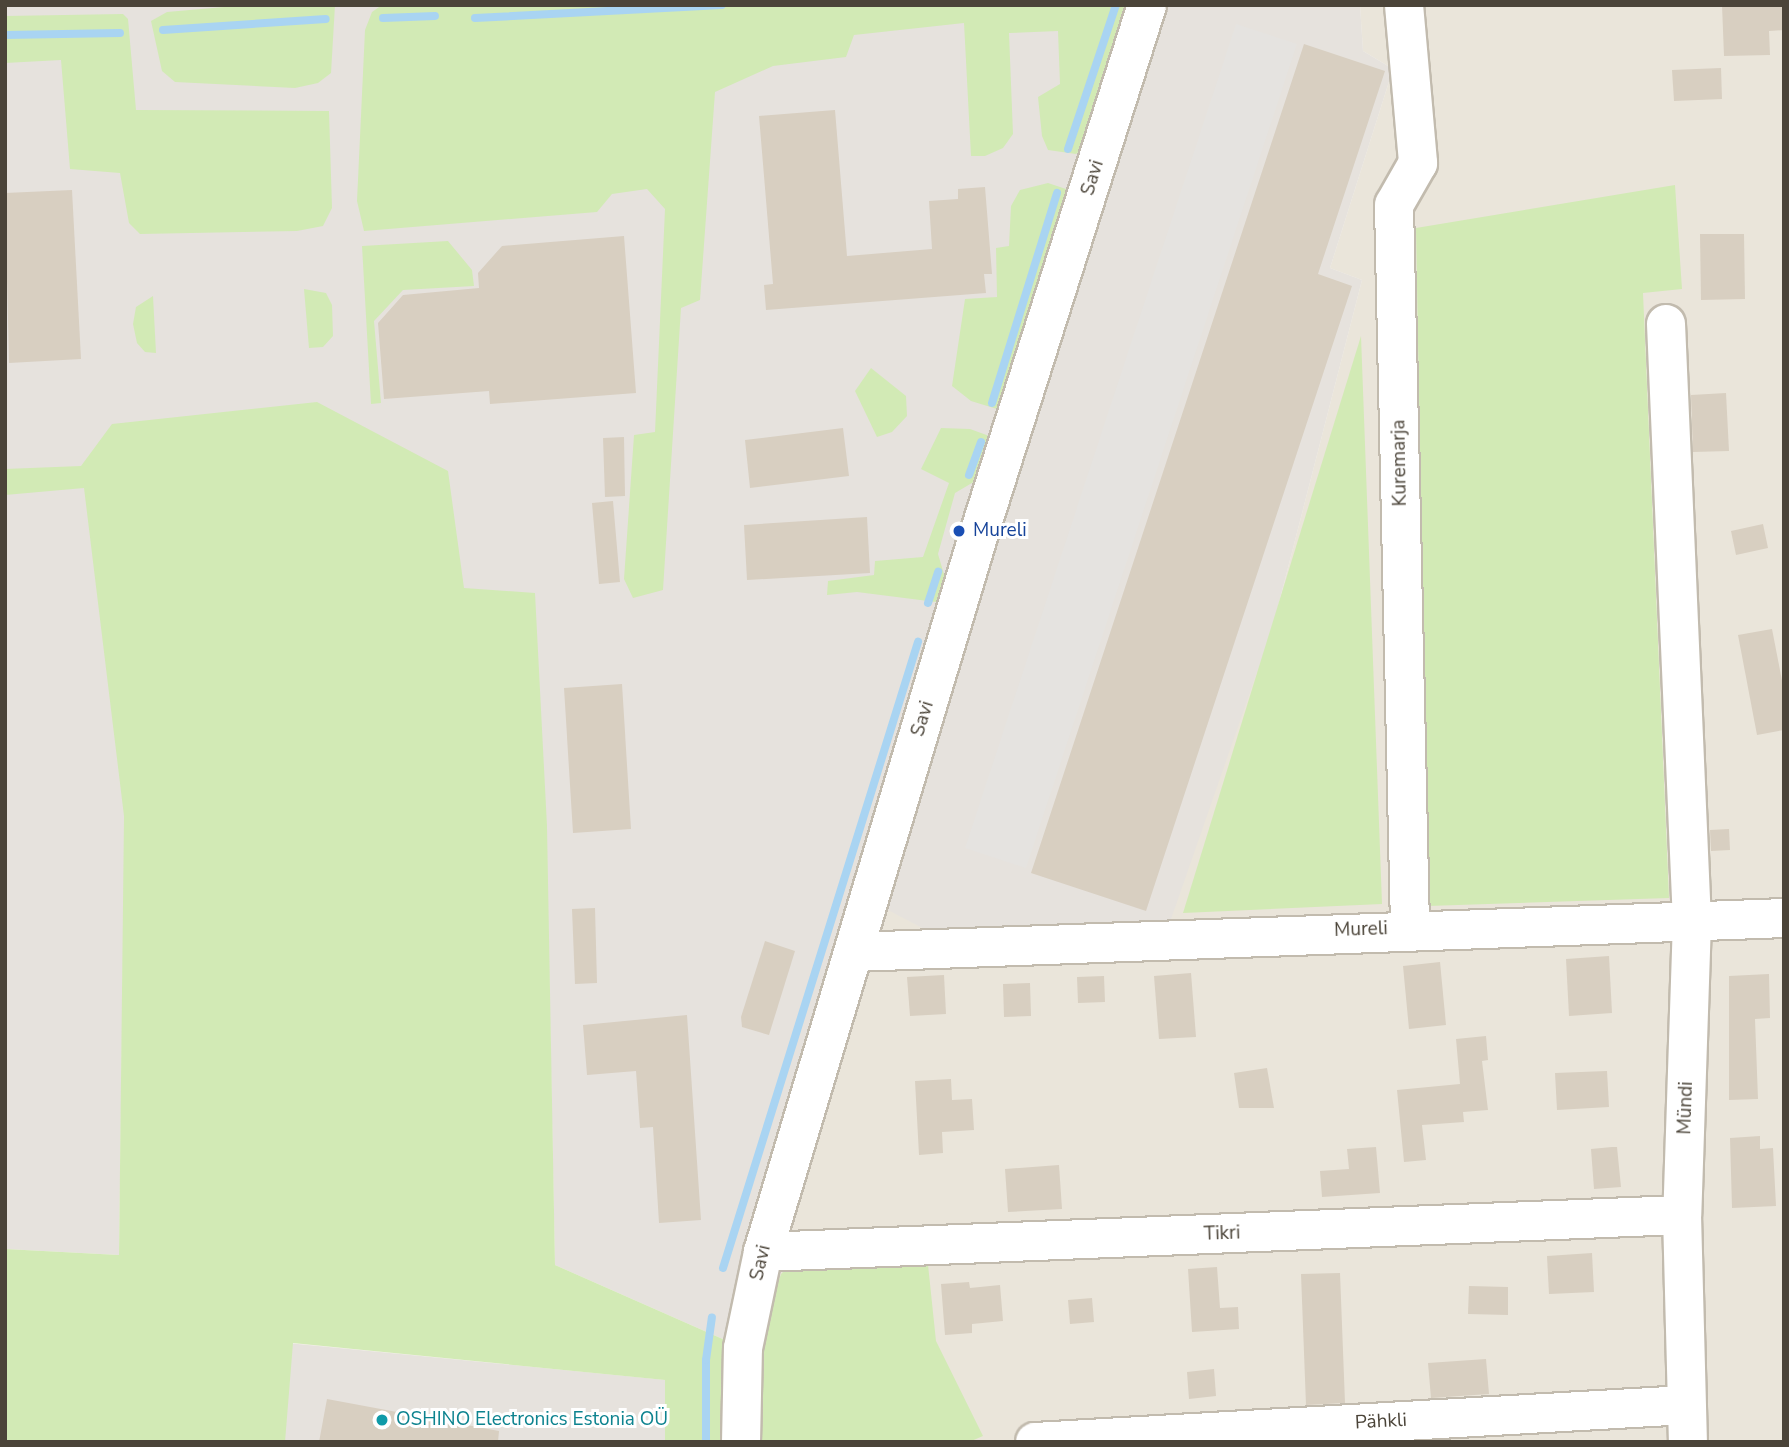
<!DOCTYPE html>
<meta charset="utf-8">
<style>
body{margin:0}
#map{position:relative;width:1789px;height:1447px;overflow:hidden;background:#f6f3ec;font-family:"Nunito Sans",sans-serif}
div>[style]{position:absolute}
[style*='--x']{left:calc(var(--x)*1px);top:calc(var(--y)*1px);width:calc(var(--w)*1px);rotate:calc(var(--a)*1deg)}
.residential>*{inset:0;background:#eae5da}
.industrial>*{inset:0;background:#e6e2dd}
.green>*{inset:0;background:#d2eab5}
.parking>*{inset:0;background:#e5e3e0}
.stream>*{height:8px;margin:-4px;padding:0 4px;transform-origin:4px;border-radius:4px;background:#a9d4f2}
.building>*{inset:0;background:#d8cfc1}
.roads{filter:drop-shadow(2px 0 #c2bbae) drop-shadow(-2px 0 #c2bbae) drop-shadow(0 2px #c2bbae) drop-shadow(0 -2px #c2bbae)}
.minor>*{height:38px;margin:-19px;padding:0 19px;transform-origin:19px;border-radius:19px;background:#fff}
.dots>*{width:19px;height:19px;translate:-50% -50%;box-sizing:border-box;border:4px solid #fff;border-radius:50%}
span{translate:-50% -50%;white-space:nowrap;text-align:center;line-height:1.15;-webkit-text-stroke:6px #fff;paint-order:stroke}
.street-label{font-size:19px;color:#4b4439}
.transit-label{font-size:19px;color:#164399}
.left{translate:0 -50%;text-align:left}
.culture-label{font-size:19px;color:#0d838f}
.frame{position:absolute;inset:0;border:7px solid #4b4439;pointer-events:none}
</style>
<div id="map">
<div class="residential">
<div style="clip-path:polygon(1360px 5px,1784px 5px,1784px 1442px,741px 1442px,763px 1252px,888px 909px,943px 939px,1273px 626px,1362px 280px,1330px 268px,1393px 69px,1363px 51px)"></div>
</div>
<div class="industrial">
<div style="clip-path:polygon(5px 5px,1360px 5px,1363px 51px,1393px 69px,1330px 268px,1362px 280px,1273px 626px,1169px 925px,943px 939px,888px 910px,763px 1252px,743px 1348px,555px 1265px,546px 826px,125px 816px,119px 1255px,5px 1249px)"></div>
<div style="clip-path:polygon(61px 1321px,666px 1380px,665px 1442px,61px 1442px)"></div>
</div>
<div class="green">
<div style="clip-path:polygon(247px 5px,335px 5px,331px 73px,318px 83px,295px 88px,175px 82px,162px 71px,151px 21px,167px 12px)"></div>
<div style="clip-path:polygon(382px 5px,1127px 5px,1087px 144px,1076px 154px,1048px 150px,1042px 136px,1038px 97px,1060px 84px,1058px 31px,1009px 33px,1013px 134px,1003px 148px,985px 156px,971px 156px,964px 23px,854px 35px,846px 57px,773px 66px,715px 92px,700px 300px,681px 308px,663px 590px,633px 598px,624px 579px,634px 435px,655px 432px,665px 209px,647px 189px,612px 194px,597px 212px,364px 231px,357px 201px,365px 30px,372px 12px)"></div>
<div style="clip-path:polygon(123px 14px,128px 19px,136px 110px,329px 111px,332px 208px,323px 226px,297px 231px,140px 234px,129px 223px,120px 173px,70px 169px,61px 60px,5px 63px,5px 16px)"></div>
<div style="clip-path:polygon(1048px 183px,1066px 189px,1068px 201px,1007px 402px,997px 409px,971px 401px,952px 386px,965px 299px,997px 297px,996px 248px,1009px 246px,1011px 206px,1020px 190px)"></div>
<div style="clip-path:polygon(1675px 185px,1682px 289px,1643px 293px,1669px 898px,1428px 906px,1416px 228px)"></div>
<div style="clip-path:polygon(448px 241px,472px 270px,474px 286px,403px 290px,374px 321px,381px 403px,371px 404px,362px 246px)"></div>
<div style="clip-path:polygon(304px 289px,326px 293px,332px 305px,333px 336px,323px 347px,309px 348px)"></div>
<div style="clip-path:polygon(153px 296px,156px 353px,145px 352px,137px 343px,133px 324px,136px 307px)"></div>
<div style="clip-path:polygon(1361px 336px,1382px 904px,1183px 913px)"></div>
<div style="clip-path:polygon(871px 368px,906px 396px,907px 416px,892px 432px,877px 437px,855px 391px)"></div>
<div style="clip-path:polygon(317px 402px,448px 471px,464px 588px,535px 593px,547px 826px,555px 1265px,743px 1348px,741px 1442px,665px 1442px,665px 1380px,293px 1343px,285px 1442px,5px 1442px,5px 1249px,119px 1255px,124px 816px,84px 488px,5px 495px,5px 469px,81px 466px,112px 424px)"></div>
<div style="clip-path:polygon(941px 428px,970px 429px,992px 437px,977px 480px,955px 493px,938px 554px,946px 581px,936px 602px,857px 592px,827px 595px,828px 581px,874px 575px,875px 561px,923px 557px,949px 483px,921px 469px)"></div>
<div style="clip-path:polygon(927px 1255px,936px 1341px,983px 1436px,969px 1442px,760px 1442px,759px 1372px,767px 1315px,781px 1274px,791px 1264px)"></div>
</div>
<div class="parking">
<div style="clip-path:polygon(1236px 24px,1297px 44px,1026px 868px,965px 848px)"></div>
</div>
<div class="stream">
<div style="--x:383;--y:18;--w:52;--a:-2.2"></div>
<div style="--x:475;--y:18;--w:247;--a:-3"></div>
<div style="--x:163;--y:30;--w:163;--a:-3.9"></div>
<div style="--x:5;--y:35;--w:115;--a:-1"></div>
<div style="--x:1068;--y:149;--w:152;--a:-71.6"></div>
<div style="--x:992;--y:403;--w:220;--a:-72.8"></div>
<div style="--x:969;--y:475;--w:35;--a:-70"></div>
<div style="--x:928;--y:603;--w:33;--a:-72"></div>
<div style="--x:723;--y:1268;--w:656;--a:-72.7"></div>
<div style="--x:706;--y:1442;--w:82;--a:-90"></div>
<div style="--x:706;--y:1360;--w:43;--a:-82.1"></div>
</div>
<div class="building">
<div style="clip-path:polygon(1722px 5px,1784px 5px,1784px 30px,1769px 31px,1770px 55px,1724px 56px)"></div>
<div style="clip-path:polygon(1304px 44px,1385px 71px,1318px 274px,1352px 286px,1146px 911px,1031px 873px)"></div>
<div style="clip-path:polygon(1721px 68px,1722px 99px,1674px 101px,1672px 70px)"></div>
<div style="clip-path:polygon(835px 110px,847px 256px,932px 249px,929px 201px,958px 199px,958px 189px,985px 187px,992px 274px,984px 274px,986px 293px,766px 310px,764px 285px,773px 284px,759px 116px)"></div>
<div style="clip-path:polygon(72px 190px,81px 359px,9px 363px,5px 193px)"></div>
<div style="clip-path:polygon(1700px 234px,1744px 234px,1745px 299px,1701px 300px)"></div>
<div style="clip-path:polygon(624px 236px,636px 393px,490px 404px,489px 391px,384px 399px,378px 323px,403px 295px,479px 288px,478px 273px,502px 246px)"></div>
<div style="clip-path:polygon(1726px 393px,1729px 451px,1693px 452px,1691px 395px)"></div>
<div style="clip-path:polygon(843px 428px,849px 476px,750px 488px,745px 440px)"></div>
<div style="clip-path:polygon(624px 437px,625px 496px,605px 497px,603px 438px)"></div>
<div style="clip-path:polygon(613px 501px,620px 582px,599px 584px,592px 503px)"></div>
<div style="clip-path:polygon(867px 517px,870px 573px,747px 580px,744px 525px)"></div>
<div style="clip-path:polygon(1763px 524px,1768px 548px,1736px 555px,1731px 531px)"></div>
<div style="clip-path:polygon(1772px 629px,1784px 691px,1784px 730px,1757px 735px,1738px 635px)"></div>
<div style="clip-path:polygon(622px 684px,631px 829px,573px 833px,564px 688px)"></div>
<div style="clip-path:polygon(1729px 829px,1730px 850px,1711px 851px,1710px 830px)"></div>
<div style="clip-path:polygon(595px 908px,597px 983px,575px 984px,572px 909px)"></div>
<div style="clip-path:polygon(765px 941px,795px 951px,769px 1035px,742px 1027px,741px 1017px)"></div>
<div style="clip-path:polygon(1609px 956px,1612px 1013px,1569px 1016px,1566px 959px)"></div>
<div style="clip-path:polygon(1440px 962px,1446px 1025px,1409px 1029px,1403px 966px)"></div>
<div style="clip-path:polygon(1191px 973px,1196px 1037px,1159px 1039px,1154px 976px)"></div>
<div style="clip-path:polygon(1769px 974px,1770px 1018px,1755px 1019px,1758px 1099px,1729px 1100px,1729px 976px)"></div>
<div style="clip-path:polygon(944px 975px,946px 1014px,910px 1016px,907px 977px)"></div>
<div style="clip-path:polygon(1104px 976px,1105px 1002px,1078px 1003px,1077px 977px)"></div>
<div style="clip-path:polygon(1030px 983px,1031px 1016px,1004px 1017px,1003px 984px)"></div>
<div style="clip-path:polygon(687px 1015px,701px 1220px,659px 1223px,653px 1127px,640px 1128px,636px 1071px,587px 1075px,583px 1025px)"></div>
<div style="clip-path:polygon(1486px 1036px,1488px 1060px,1482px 1061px,1488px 1110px,1463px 1112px,1464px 1122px,1422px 1125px,1426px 1160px,1404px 1162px,1397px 1090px,1460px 1084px,1456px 1039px)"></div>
<div style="clip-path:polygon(1267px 1068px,1274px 1108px,1239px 1108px,1234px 1073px)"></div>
<div style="clip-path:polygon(1607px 1071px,1609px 1107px,1557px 1110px,1555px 1073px)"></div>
<div style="clip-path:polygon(951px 1079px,952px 1100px,972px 1099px,974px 1130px,942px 1132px,943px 1153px,919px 1155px,915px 1081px)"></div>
<div style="clip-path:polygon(1760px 1136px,1760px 1149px,1773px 1148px,1776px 1206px,1732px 1208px,1730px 1138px)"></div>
<div style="clip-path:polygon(1376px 1147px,1380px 1193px,1322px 1197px,1320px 1171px,1349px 1169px,1347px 1149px)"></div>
<div style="clip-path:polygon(1612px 1147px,1617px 1147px,1621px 1187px,1594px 1189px,1591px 1149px)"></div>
<div style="clip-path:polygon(1059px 1165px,1062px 1209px,1008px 1212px,1005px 1169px)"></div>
<div style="clip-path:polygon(1592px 1253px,1594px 1292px,1549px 1294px,1547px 1256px)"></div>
<div style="clip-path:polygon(1217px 1267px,1220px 1308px,1238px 1307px,1239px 1329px,1192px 1332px,1188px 1269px)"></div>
<div style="clip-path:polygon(1340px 1273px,1345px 1403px,1306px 1405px,1301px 1274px)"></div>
<div style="clip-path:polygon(969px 1282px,970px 1288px,1000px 1285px,1003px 1321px,972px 1324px,972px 1333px,945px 1335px,941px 1284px)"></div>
<div style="clip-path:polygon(1469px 1286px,1508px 1287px,1508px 1315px,1468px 1314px)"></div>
<div style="clip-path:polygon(1092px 1298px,1094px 1322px,1070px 1324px,1068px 1300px)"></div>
<div style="clip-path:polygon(1486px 1359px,1489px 1394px,1431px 1398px,1428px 1363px)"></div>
<div style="clip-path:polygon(1214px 1369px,1216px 1396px,1189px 1399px,1187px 1372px)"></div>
<div style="clip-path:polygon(327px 1399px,499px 1431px,498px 1442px,319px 1442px)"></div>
</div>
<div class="roads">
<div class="minor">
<div style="--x:1404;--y:5;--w:159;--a:84.9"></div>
<div style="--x:1418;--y:163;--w:48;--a:119.7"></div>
<div style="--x:1394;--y:205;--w:724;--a:88.73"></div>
<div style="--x:1666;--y:324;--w:598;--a:87.51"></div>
<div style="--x:1692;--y:921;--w:294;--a:91.9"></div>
<div style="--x:1682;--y:1215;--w:227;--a:88.5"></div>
<div style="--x:854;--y:952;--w:931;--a:-2.09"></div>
<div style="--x:763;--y:1252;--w:920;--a:-2.31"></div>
<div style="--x:741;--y:1442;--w:94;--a:-88.8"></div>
<div style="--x:743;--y:1348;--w:98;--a:-78.2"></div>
<div style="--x:763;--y:1252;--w:743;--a:-73.27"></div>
<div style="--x:977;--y:540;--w:561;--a:-72.37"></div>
<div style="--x:1035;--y:1442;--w:652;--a:-3.25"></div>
</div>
</div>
<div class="dots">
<div style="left:959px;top:531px;background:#1a4fb4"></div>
<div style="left:382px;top:1420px;background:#0f9aa8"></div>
</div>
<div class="street-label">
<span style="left:1093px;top:178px;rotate:-73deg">Savi</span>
<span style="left:1400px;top:463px;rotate:-91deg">Kuremarja</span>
<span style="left:923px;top:719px;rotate:-73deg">Savi</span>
<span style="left:1361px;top:930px;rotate:-2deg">Mureli</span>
<span style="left:1686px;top:1108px;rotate:-88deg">Mündi</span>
<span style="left:1222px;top:1234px;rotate:-2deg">Tikri</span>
<span style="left:761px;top:1263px;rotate:-77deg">Savi</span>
<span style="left:1381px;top:1422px;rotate:-3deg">Pähkli</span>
</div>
<div class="transit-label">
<span class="left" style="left:973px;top:531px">Mureli</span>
</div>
<div class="culture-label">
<span class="left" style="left:396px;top:1420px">OSHINO Electronics Estonia OÜ</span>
</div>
<div class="frame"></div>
</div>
